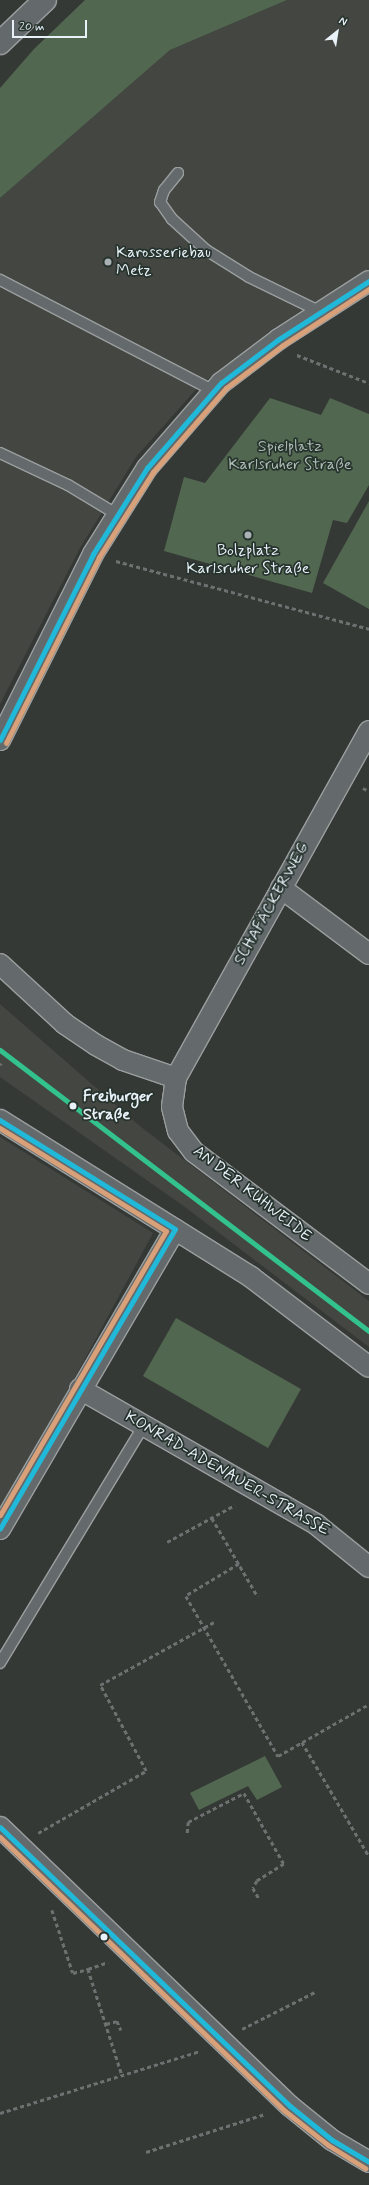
<!DOCTYPE html>
<meta charset="utf-8">
<style>
body{margin:0}
#map{position:relative;width:369px;height:2185px;overflow:hidden;background:#353936;font-family:Mynerve,sans-serif}
div>[style]{position:absolute}
[style*='--x']{left:calc(var(--x)*1px);top:calc(var(--y)*1px);width:calc(var(--w)*1px);rotate:calc(var(--a)*1deg)}
.built>*{inset:0;background:#444642}
.green>*{inset:0;background:#526750}
.path>*{height:2.5px;margin-top:-1.25px;transform-origin:0;background:repeating-linear-gradient(90deg,#6e7171 0 4px,transparent 0 7px)}
.roads{filter:drop-shadow(1px 0 #9a9e9e) drop-shadow(-1px 0 #9a9e9e) drop-shadow(0 1px #9a9e9e) drop-shadow(0 -1px #9a9e9e)}
.service>*{height:10px;margin:-5px;padding:0 5px;transform-origin:5px;border-radius:5px;background:#646a6b}
.minor>*{height:20px;margin:-10px;padding:0 10px;transform-origin:10px;border-radius:10px;background:#646a6b}
.motorway>*{height:22px;margin:-11px;padding:0 11px;transform-origin:11px;border-radius:11px;background:#646a6b}
.bus-1>*{height:5px;margin:-2.5px;padding:0 2.5px;transform-origin:2.5px;border-radius:2.5px;background:#20b9da}
.bus-2>*{height:5px;margin:-2.5px;padding:0 2.5px;transform-origin:2.5px;border-radius:2.5px;background:#d9a179}
.tram-1>*{height:5px;margin:-2.5px;padding:0 2.5px;transform-origin:2.5px;border-radius:2.5px;background:#33c18c}
.dots>*{width:11px;height:11px;translate:-50% -50%;box-sizing:border-box;border:2px solid #26332d;border-radius:50%}
span{translate:-50% -50%;white-space:nowrap;text-align:center;line-height:1.15;-webkit-text-stroke:3.5px #26332d;paint-order:stroke}
.poi-label{font-size:16px;color:#e8f1f8}
.left{translate:0 -50%;text-align:left}
.park-label{font-size:16px;color:#aebdb6}
.street-label{font-size:16px;color:#e8f1f8}
.stop-label{font-size:16px;color:#e8f1f8;font-weight:700}
.north{position:absolute;left:317px;top:12px;width:40px;height:40px;-webkit-text-stroke:3px #26332d;paint-order:stroke;rotate:30deg;font-size:11px;font-weight:700;line-height:16px;text-align:center;color:#e8f1f8}
.north::after{content:'';display:block;margin:auto;width:14px;height:18px;background:#e8f1f8;clip-path:polygon(50% 0,100% 100%,50% 72%,0 100%)}
.scale{position:absolute;left:12px;top:20px;width:75px;height:18px;box-sizing:border-box;border:2px solid #e8f1f8;border-top:0;padding-left:5px;font-size:12px;line-height:14px;white-space:nowrap;color:#e8f1f8;-webkit-text-stroke:3px #26332d;paint-order:stroke}
</style>
<div id="map">
<div class="built">
<div style="clip-path:polygon(287px 0,369px 0,369px 268px,271px 330px,199px 386px,136px 457px,80px 548px,0 704px,0 198px,170px 50px)"></div>
<div style="clip-path:polygon(0 1004px,141px 1127px,369px 1301px,369px 1347px,185px 1207px,0 1077px)"></div>
<div style="clip-path:polygon(0 1137px,153px 1233px,0 1516px)"></div>
</div>
<div class="green">
<div style="clip-path:polygon(85px 0,287px 0,170px 50px,0 198px,0 88px,34px 49px)"></div>
<div style="clip-path:polygon(270px 398px,321px 415px,330px 398px,369px 414px,369px 485px,347px 523px,333px 520px,312px 593px,164px 551px,184px 477px,205px 483px)"></div>
<div style="clip-path:polygon(369px 501px,369px 609px,323px 583px)"></div>
<div style="clip-path:polygon(176px 1318px,301px 1389px,268px 1448px,143px 1376px)"></div>
<div style="clip-path:polygon(265px 1756px,282px 1787px,257px 1800px,248px 1786px,199px 1810px,190px 1793px)"></div>
</div>
<div class="path">
<div style="--x:297;--y:355;--w:77;--a:21.3"></div>
<div style="--x:116;--y:561;--w:262;--a:15"></div>
<div style="--x:363;--y:788;--w:7;--a:27"></div>
<div style="--x:0;--y:1065;--w:2;--a:-63"></div>
<div style="--x:212;--y:1518;--w:91;--a:59.8"></div>
<div style="--x:167;--y:1542;--w:77;--a:-28.6"></div>
<div style="--x:239;--y:1564;--w:62;--a:148.9"></div>
<div style="--x:186;--y:1596;--w:185;--a:60.1"></div>
<div style="--x:278;--y:1756;--w:105;--a:-29.7"></div>
<div style="--x:302;--y:1742;--w:132;--a:59.6"></div>
<div style="--x:38;--y:1833;--w:125;--a:-29.9"></div>
<div style="--x:146;--y:1771;--w:98;--a:-118.1"></div>
<div style="--x:100;--y:1685;--w:130;--a:-28.9"></div>
<div style="--x:187;--y:1833;--w:11;--a:-85"></div>
<div style="--x:188;--y:1822;--w:63;--a:-27.4"></div>
<div style="--x:244;--y:1793;--w:81;--a:60.6"></div>
<div style="--x:284;--y:1864;--w:32;--a:148"></div>
<div style="--x:257;--y:1881;--w:8;--a:120"></div>
<div style="--x:253;--y:1888;--w:14;--a:60"></div>
<div style="--x:52;--y:1910;--w:66;--a:71.6"></div>
<div style="--x:73;--y:1973;--w:16;--a:-15"></div>
<div style="--x:88;--y:1969;--w:111;--a:72.2"></div>
<div style="--x:88;--y:1969;--w:21;--a:-19"></div>
<div style="--x:106;--y:2024;--w:11;--a:-15"></div>
<div style="--x:117;--y:2021;--w:10;--a:66"></div>
<div style="--x:242;--y:2029;--w:82;--a:-26.9"></div>
<div style="--x:0;--y:2113;--w:209;--a:-17.2"></div>
<div style="--x:146;--y:2152;--w:125;--a:-17.7"></div>
</div>
<div class="roads">
<div class="service">
<div style="--x:178;--y:173;--w:22;--a:129"></div>
<div style="--x:164;--y:190;--w:13;--a:108"></div>
<div style="--x:160;--y:202;--w:21;--a:55"></div>
<div style="--x:172;--y:219;--w:46;--a:42.4"></div>
<div style="--x:206;--y:250;--w:51;--a:32.1"></div>
<div style="--x:249;--y:277;--w:80;--a:25.9"></div>
<div style="--x:0;--y:280;--w:241;--a:27.4"></div>
<div style="--x:0;--y:453;--w:75;--a:25.2"></div>
<div style="--x:68;--y:485;--w:58;--a:31"></div>
<div style="--x:0;--y:1663;--w:278;--a:-58.8"></div>
</div>
<div class="minor">
<div style="--x:369;--y:731;--w:397;--a:119.1"></div>
<div style="--x:176;--y:1078;--w:29;--a:98"></div>
<div style="--x:172;--y:1107;--w:25;--a:76"></div>
<div style="--x:178;--y:1131;--w:26;--a:53"></div>
<div style="--x:194;--y:1152;--w:219;--a:37"></div>
<div style="--x:0;--y:740;--w:208;--a:-63.4"></div>
<div style="--x:93;--y:554;--w:102;--a:-57.9"></div>
<div style="--x:147;--y:468;--w:113;--a:-49"></div>
<div style="--x:221;--y:383;--w:73;--a:-37.2"></div>
<div style="--x:279;--y:339;--w:107;--a:-32.8"></div>
<div style="--x:281;--y:888;--w:110;--a:36.9"></div>
<div style="--x:0;--y:964;--w:88;--a:42.7"></div>
<div style="--x:65;--y:1024;--w:37;--a:34"></div>
<div style="--x:96;--y:1045;--w:31;--a:29"></div>
<div style="--x:123;--y:1060;--w:56;--a:18.8"></div>
<div style="--x:0;--y:1120;--w:296;--a:32"></div>
<div style="--x:251;--y:1277;--w:148;--a:37.3"></div>
<div style="--x:80;--y:1389;--w:273;--a:29.8"></div>
<div style="--x:317;--y:1525;--w:67;--a:38.9"></div>
<div style="--x:0;--y:1529;--w:347;--a:-59.7"></div>
<div style="--x:0;--y:1827;--w:402;--a:43.9"></div>
<div style="--x:290;--y:2106;--w:54;--a:39"></div>
<div style="--x:332;--y:2140;--w:43;--a:30.7"></div>
</div>
<div class="motorway">
<div style="--x:0;--y:43;--w:62;--a:-43.7"></div>
</div>
</div>
<div class="bus-1">
<div style="--x:0;--y:740;--w:208;--a:-63.4"></div>
<div style="--x:93;--y:554;--w:102;--a:-57.9"></div>
<div style="--x:147;--y:468;--w:113;--a:-49"></div>
<div style="--x:221;--y:383;--w:73;--a:-37.2"></div>
<div style="--x:279;--y:339;--w:107;--a:-32.8"></div>
<div style="--x:0;--y:1120;--w:206;--a:31.9"></div>
<div style="--x:175;--y:1229;--w:347;--a:120.3"></div>
<div style="--x:0;--y:1827;--w:402;--a:43.9"></div>
<div style="--x:290;--y:2106;--w:54;--a:39"></div>
<div style="--x:332;--y:2140;--w:43;--a:30.7"></div>
</div>
<div class="bus-2">
<div style="--x:6;--y:743;--w:208;--a:-63.4"></div>
<div style="--x:99;--y:557;--w:101;--a:-57.6"></div>
<div style="--x:153;--y:472;--w:111;--a:-49"></div>
<div style="--x:226;--y:388;--w:71;--a:-37"></div>
<div style="--x:283;--y:345;--w:103;--a:-33.1"></div>
<div style="--x:0;--y:1128;--w:195;--a:31.8"></div>
<div style="--x:166;--y:1231;--w:329;--a:120.3"></div>
<div style="--x:0;--y:1837;--w:395;--a:43.9"></div>
<div style="--x:285;--y:2111;--w:55;--a:38.3"></div>
<div style="--x:328;--y:2145;--w:44;--a:31.9"></div>
</div>
<div class="tram-1">
<div style="--x:0;--y:1050;--w:464;--a:37.3"></div>
</div>
<div class="dots">
<div style="left:108px;top:262px;background:#a9b1b4"></div>
<div style="left:248px;top:535px;background:#a9b1b4"></div>
<div style="left:73px;top:1106px;background:#e8f1f8"></div>
<div style="left:104px;top:1937px;background:#e8f1f8"></div>
</div>
<div class="poi-label">
<span class="left" style="left:116px;top:262px">Karosseriebau<br>Metz</span>
<span style="left:248px;top:560px">Bolzplatz<br>Karlsruher Straße</span>
</div>
<div class="park-label">
<span style="left:290px;top:456px">Spielplatz<br>Karlsruher Straße</span>
</div>
<div class="street-label">
<span style="left:272px;top:904px;rotate:-61deg">SCHAFÄCKERWEG</span>
<span style="left:252px;top:1194px;rotate:38deg">AN DER KUHWEIDE</span>
<span style="left:227px;top:1474px;rotate:30deg">KONRAD-ADENAUER-STRASSE</span>
</div>
<div class="stop-label">
<span class="left" style="left:83px;top:1106px">Freiburger<br>Straße</span>
</div>
<div class="north">N</div>
<div class="scale">20 m</div>
</div>
